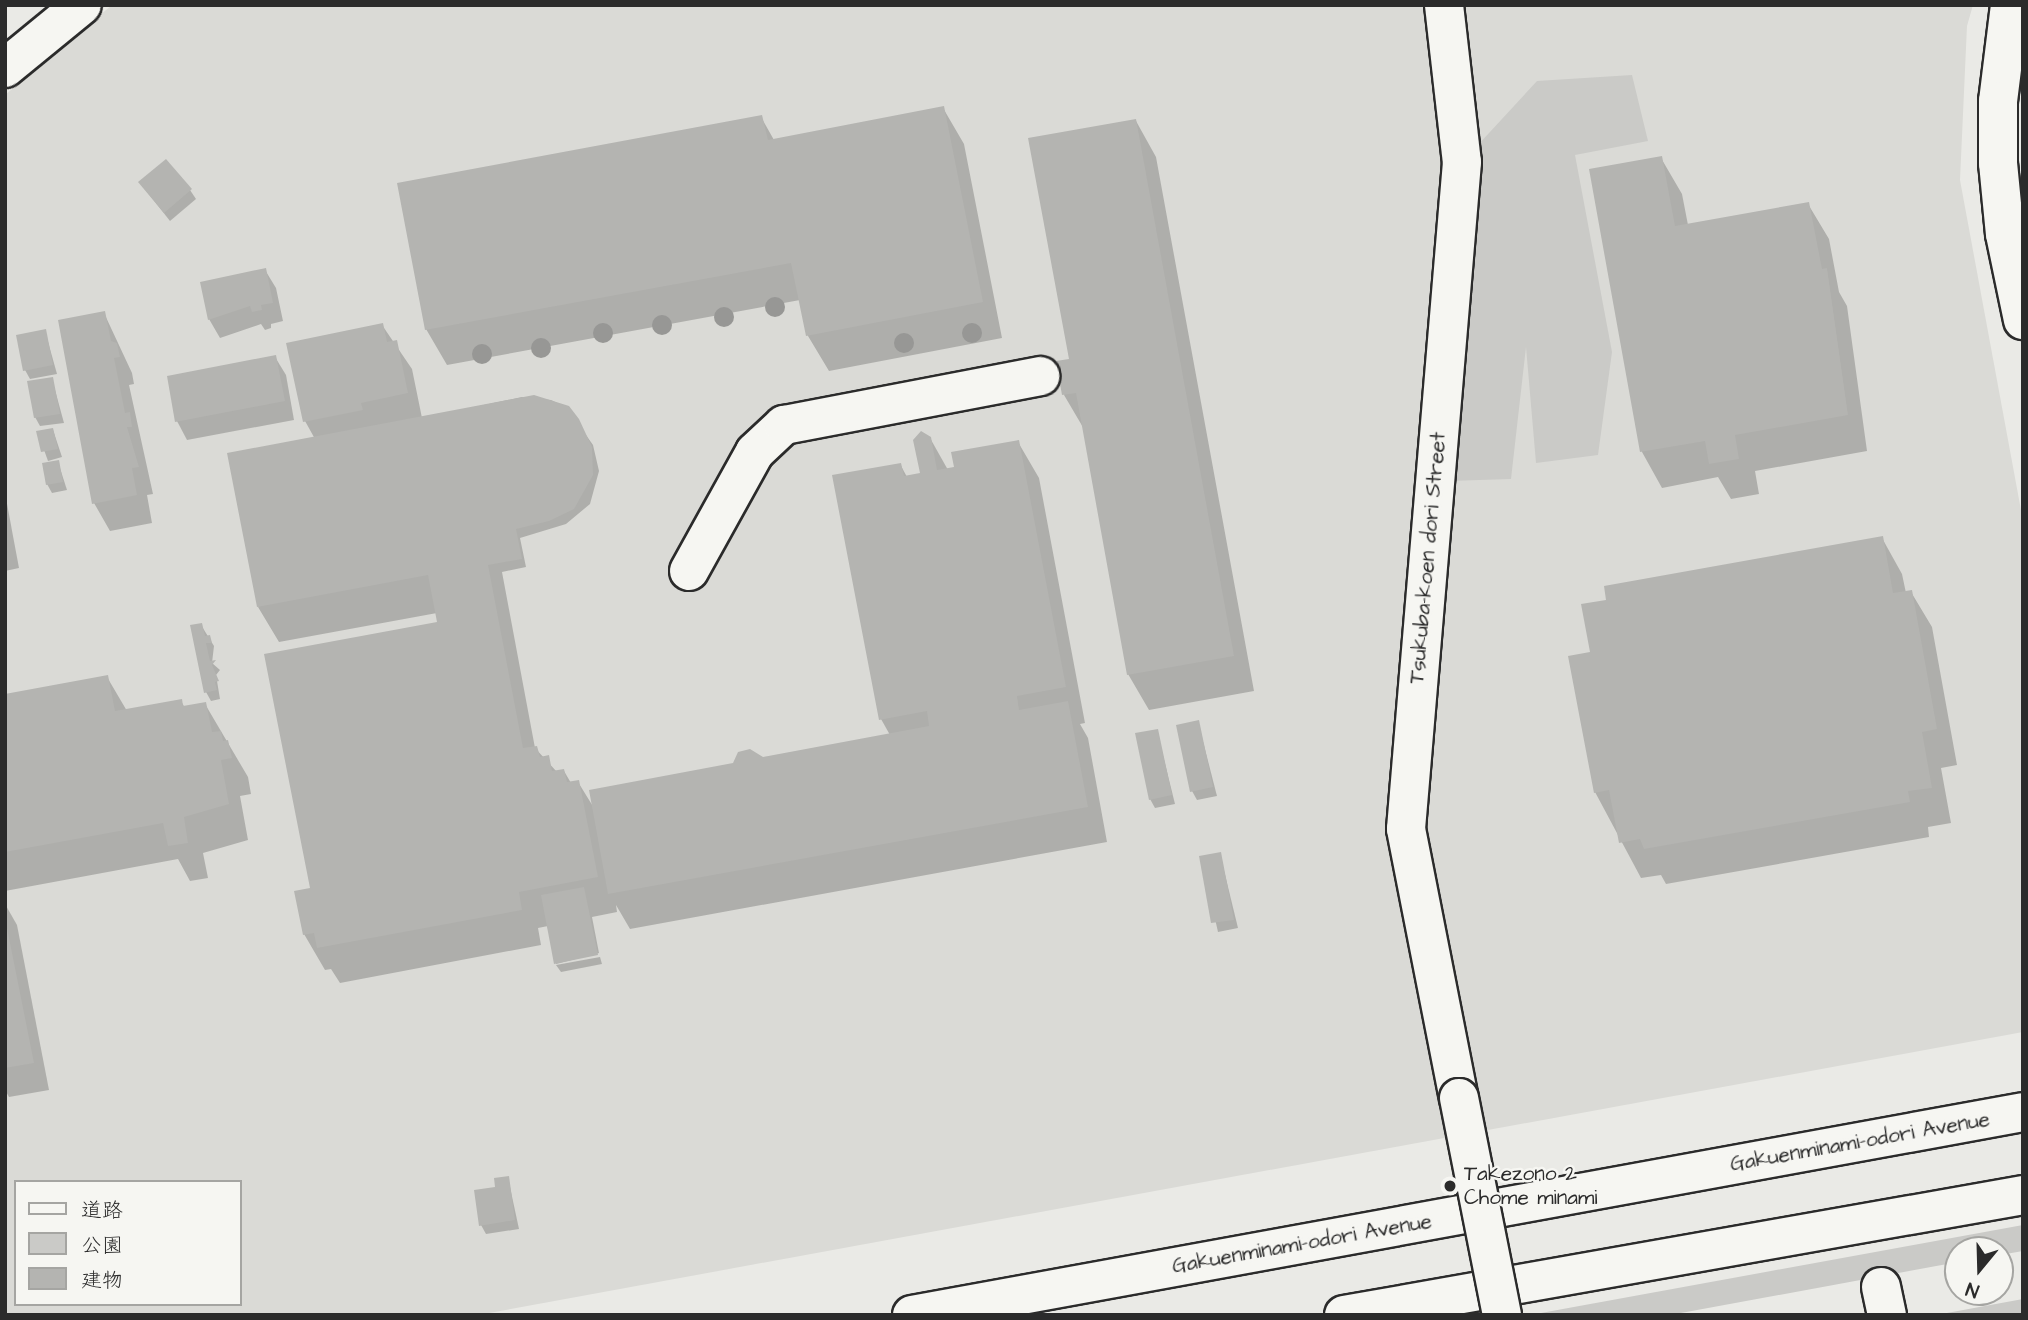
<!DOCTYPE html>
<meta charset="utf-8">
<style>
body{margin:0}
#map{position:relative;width:2028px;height:1320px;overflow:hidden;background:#eaeae6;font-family:"Architects Daughter","Klee One",sans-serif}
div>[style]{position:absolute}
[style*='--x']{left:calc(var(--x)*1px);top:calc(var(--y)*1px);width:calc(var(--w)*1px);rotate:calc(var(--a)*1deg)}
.built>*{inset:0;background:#dadad6}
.green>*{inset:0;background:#cacac7}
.shadow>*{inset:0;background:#0003}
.building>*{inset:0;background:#b4b4b1}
.roads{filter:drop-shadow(2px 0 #2b2b2b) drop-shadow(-2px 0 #2b2b2b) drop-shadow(0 2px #2b2b2b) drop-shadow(0 -2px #2b2b2b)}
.minor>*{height:38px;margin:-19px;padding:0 19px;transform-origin:19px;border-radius:19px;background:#f6f6f2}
.major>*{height:38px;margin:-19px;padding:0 19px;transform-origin:19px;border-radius:19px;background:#f6f6f2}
.bridges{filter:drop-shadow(2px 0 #2b2b2b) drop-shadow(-2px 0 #2b2b2b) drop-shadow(0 2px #2b2b2b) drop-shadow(0 -2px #2b2b2b)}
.minor-bridge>*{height:38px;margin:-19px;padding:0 19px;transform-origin:19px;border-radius:19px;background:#f6f6f2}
.trees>*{width:20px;height:20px;margin:-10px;border-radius:50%;background:#979795}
.dots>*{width:19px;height:19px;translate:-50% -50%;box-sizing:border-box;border:4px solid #f6f6f2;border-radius:50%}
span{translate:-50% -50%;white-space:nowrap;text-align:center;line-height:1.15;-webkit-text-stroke:5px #f6f6f2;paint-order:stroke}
.street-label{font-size:21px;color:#2b2b2b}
.poi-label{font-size:21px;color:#2b2b2b}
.left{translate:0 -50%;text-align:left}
.frame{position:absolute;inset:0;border:7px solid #2b2b2b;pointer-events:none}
.legend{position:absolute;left:14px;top:1180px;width:228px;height:126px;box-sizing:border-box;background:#f6f6f2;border:2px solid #a5a5a2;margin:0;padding:9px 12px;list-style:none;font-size:21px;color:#2b2b2b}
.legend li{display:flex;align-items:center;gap:14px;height:35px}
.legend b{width:35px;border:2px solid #a5a5a2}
.north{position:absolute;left:1944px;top:1236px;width:70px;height:70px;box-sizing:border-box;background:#f6f6f2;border:2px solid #a5a5a2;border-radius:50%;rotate:199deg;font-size:19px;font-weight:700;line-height:28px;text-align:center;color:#2b2b2b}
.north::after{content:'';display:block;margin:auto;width:24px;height:32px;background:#2b2b2b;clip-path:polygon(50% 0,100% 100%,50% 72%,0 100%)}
</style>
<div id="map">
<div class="built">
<div style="clip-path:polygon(evenodd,112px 5px,1973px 5px,1967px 26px,1960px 180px,2023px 521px,2023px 1032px,478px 1315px,5px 1315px,5px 95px,112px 5px,16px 1182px,240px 1182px,240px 1304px,16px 1304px,16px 1182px)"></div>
</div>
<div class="green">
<div style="clip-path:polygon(1632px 75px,1648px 141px,1575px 155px,1612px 352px,1598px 455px,1536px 463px,1526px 347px,1511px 479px,1448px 481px,1477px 146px,1537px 81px)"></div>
<div style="clip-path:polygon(2023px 1225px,2023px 1251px,2000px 1255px,2000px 1250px,1958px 1250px,1958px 1262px,1670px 1315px,1530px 1315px)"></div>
<div style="clip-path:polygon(2023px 1299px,2023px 1315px,1936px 1315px)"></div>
</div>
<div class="shadow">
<div style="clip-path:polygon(943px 108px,964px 144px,1002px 338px,829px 371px,808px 336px,800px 300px,447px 365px,426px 329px,761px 117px,774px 140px)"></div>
<div style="clip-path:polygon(1136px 121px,1156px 157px,1254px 691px,1149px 710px,1128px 674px,1084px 429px,1064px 395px)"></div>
<div style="clip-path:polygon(1661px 158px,1682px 194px,1688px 225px,1808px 204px,1829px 239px,1839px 292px,1847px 306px,1867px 451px,1755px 471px,1759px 494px,1731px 499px,1718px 477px,1662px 488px,1642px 452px,1591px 170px)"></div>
<div style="clip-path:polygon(140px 183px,190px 190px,196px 199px,170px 221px)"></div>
<div style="clip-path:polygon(265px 270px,276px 288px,283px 321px,271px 324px,271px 328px,265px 330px,261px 324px,220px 338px,209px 319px)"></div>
<div style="clip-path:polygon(104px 313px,132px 373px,134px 384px,129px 385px,153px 494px,147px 495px,152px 523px,110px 531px,94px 503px)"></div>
<div style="clip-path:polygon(382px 325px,412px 369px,422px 418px,522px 397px,551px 400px,567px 408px,593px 445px,599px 471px,590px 504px,566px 524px,520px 538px,526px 567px,502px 572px,535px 748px,557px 772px,564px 771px,571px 783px,578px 782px,594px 808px,763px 759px,890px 735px,881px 719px,900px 464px,907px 477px,922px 475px,930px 438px,948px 470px,1018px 442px,1039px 478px,1085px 723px,1080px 724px,1088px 738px,1107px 842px,630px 929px,616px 905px,617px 912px,592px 917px,599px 953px,556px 964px,548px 926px,538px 928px,541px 945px,340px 983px,331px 969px,325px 970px,304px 934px,312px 889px,439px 623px,437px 613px,279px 642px,258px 607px,315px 439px,305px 421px)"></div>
<div style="clip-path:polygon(45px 331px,57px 374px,30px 379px,25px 370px)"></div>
<div style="clip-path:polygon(275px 357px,286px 375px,294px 420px,187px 440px,177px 421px)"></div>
<div style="clip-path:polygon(52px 379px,64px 423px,40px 426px,35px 417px)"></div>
<div style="clip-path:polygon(53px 430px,62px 457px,48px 461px,38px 433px)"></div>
<div style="clip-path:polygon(58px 462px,67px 490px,52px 493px,47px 484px)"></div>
<div style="clip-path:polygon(5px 493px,19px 568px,5px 571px)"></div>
<div style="clip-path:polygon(1882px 538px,1902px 574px,1906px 593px,1911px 592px,1932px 627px,1957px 765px,1941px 768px,1951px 823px,1928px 827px,1929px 837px,1666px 884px,1661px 875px,1641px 878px,1595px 792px,1592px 653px)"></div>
<div style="clip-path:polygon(201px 625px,214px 646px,212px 663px,220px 670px,216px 675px,220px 699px,211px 701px,206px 692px)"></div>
<div style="clip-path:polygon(107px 677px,127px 711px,181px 701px,185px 708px,205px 704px,248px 777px,251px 794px,240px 796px,248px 840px,203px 853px,208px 878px,190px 881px,178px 859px,5px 891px,5px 696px)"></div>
<div style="clip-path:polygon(1198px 722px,1217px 796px,1197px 800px,1192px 791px)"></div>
<div style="clip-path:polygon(1157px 731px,1175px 804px,1155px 808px,1150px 799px)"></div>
<div style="clip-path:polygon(1220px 854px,1238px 928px,1218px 932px,1201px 857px)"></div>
<div style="clip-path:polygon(5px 904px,17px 925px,49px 1090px,9px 1097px,5px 1090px)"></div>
<div style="clip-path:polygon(600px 957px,602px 964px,561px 972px,556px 965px)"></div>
<div style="clip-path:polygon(508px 1178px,519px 1229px,486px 1234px,481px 1225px,497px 1189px)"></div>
</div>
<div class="building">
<div style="clip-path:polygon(944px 106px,983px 302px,806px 336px,791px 263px,425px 330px,397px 183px,762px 115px,768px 140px)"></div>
<div style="clip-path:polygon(1136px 119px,1234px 656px,1127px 675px,1076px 393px,1062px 395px,1056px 361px,1069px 359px,1028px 138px)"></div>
<div style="clip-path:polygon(1662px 156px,1675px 226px,1809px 202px,1822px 269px,1827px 268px,1848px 415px,1735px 435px,1739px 459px,1709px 464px,1705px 441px,1640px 452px,1589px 169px)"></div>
<div style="clip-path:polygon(166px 159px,192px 189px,164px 213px,138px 182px)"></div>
<div style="clip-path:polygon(266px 268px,273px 303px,261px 305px,262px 310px,252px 312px,250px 306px,208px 320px,200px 282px)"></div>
<div style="clip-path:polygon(105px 311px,111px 341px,117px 343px,120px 357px,114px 358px,125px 413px,130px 412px,132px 427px,127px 427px,139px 467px,132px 468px,137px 495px,92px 504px,58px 320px)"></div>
<div style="clip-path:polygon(383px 323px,387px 342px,397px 340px,408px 393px,361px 403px,363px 410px,303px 422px,286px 343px)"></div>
<div style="clip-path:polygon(46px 329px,53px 365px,23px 371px,16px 335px)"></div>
<div style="clip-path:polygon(276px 355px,285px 401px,175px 422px,167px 376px)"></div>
<div style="clip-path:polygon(53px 377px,60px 414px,34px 418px,27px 381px)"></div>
<div style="clip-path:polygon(534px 395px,569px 406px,579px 419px,592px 447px,593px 475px,574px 509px,549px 521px,516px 529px,522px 559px,488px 565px,523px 748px,537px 746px,540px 757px,549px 755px,552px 771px,564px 769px,567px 782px,579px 780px,598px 877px,519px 892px,522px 910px,317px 948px,314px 933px,303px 935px,294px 891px,310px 888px,264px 654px,437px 622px,428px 575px,257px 607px,227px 453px)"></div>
<div style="clip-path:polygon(53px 428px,58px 449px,41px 452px,36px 431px)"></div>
<div style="clip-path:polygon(921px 431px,931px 437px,937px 470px,954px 467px,951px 452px,1019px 440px,1066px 687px,1017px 696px,1019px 710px,1068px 701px,1088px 807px,608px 894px,589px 790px,733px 763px,738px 752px,750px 749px,763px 757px,929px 726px,927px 711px,879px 720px,832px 475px,901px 463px,904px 476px,920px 473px,913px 440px)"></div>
<div style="clip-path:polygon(59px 460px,63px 482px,46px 485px,42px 463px)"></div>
<div style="clip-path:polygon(1883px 536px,1893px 593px,1912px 590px,1937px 729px,1922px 732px,1932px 788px,1908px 791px,1910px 802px,1644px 849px,1640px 839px,1619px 843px,1609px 790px,1594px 793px,1568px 656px,1590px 652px,1581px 604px,1606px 600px,1604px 586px)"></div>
<div style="clip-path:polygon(202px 623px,205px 636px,210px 635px,212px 643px,206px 643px,210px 661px,216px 660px,212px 665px,219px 681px,215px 682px,217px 690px,204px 693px,190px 625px)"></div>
<div style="clip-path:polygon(108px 675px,115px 711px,182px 699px,183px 706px,206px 702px,212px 732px,221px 731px,223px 741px,228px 740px,232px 758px,221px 760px,229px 804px,184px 817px,188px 843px,168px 846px,163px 823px,5px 852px,5px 694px)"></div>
<div style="clip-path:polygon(1199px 720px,1213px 787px,1190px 792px,1176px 725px)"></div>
<div style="clip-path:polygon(1158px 729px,1172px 795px,1149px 800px,1135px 733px)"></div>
<div style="clip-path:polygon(1221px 852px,1234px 920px,1211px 923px,1199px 856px)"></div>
<div style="clip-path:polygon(584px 887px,598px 955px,554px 964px,541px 895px)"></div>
<div style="clip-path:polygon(5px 918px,34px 1063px,5px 1068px)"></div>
<div style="clip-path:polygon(509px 1176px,515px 1220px,479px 1226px,474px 1190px,495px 1187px,494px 1178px)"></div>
</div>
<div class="roads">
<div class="minor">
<div style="--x:1444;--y:5;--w:158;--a:83.5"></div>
<div style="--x:1462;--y:162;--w:669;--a:94.8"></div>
<div style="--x:1406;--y:829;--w:274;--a:78.9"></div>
<div style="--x:2010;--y:5;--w:97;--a:97.1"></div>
<div style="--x:1998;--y:101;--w:62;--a:90"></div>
<div style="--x:1998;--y:163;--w:71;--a:84.4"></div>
<div style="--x:2005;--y:234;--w:88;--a:78.2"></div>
<div style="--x:5;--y:68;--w:99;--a:-39.3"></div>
<div style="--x:689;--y:571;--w:136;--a:-61"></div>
<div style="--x:755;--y:452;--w:40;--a:-43"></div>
<div style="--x:784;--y:425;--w:261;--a:-10.8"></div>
<div style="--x:1881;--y:1287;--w:29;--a:78"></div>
</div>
<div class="major">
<div style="--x:912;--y:1315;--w:1129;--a:-10.35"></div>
<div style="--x:1344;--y:1315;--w:690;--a:-10.02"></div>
</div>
</div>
<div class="bridges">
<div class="minor-bridge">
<div style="--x:1459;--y:1098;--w:221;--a:78.8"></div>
</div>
</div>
<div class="trees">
<div style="left:775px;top:307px"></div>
<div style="left:724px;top:317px"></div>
<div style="left:662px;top:325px"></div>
<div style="left:603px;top:333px"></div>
<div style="left:972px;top:333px"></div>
<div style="left:904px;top:343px"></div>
<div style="left:541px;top:348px"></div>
<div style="left:482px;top:354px"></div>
</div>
<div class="dots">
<div style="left:1450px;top:1186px;background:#2b2b2b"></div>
</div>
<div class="street-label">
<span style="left:1428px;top:558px;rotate:-85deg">Tsukuba-koen dori Street</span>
<span style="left:1860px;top:1142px;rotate:-10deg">Gakuenminami-odori Avenue</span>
<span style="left:1302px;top:1244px;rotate:-10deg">Gakuenminami-odori Avenue</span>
</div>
<div class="poi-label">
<span class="left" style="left:1464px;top:1186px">Takezono 2<br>Chome minami</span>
</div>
<div class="frame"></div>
<ul class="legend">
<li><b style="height:9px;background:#f6f6f2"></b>道路</li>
<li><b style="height:19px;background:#cacac7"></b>公園</li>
<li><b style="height:19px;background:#b4b4b1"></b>建物</li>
</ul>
<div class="north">N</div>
</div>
